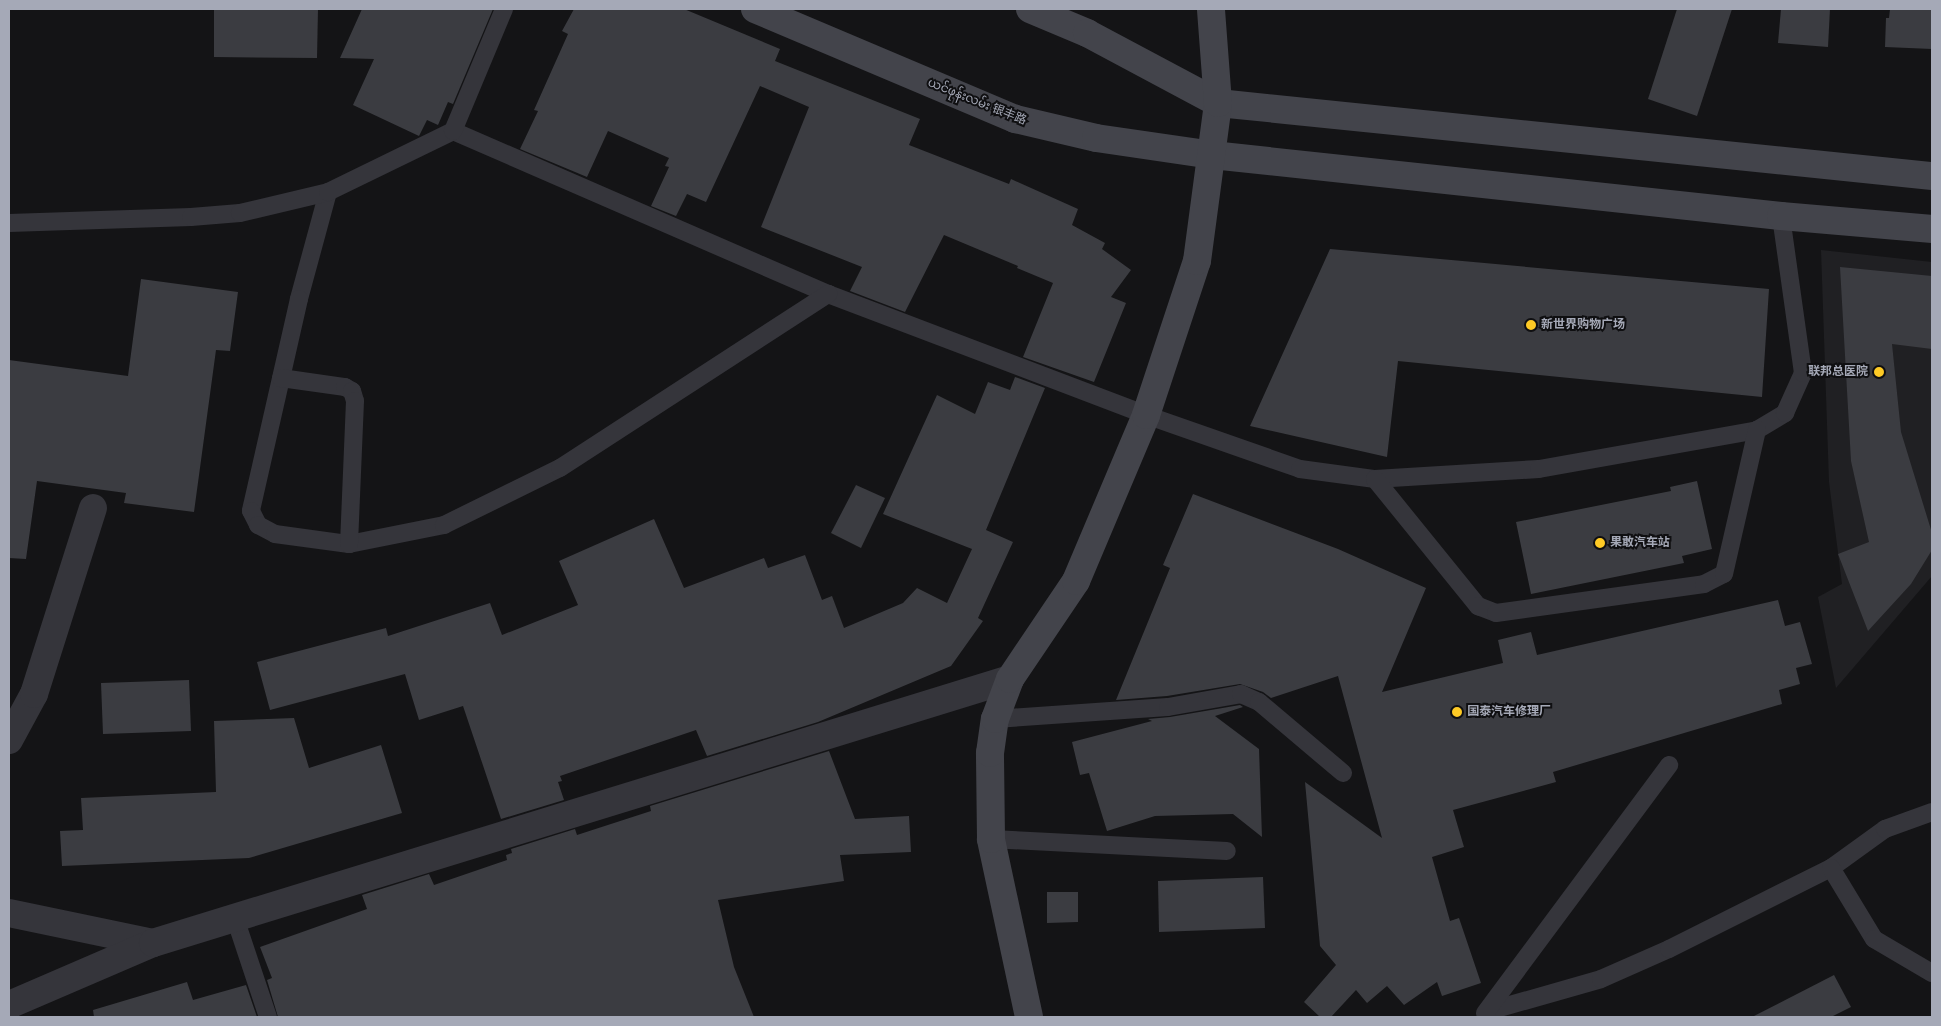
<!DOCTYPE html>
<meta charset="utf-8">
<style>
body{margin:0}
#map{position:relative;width:1941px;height:1026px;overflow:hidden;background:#141416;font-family:"Public Sans","Noto Sans SC","Noto Sans Myanmar",sans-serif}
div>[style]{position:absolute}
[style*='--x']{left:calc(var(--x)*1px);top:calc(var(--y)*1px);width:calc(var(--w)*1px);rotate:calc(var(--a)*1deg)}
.built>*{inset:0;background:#202023}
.building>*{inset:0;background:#3b3c41}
.lane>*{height:18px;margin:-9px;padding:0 9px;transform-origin:9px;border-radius:9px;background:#35353b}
.street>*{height:28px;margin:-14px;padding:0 14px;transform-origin:14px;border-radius:14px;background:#35353b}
.secondary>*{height:28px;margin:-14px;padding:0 14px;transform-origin:14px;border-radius:14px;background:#43444b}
.dots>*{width:14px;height:14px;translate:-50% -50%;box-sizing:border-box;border:2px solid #0f0f11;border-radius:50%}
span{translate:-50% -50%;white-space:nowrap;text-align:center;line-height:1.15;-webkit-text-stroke:4px #0f0f11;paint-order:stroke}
.street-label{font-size:12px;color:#a5a9b7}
.poi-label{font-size:12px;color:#a5a9b7;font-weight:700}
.left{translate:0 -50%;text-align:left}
.right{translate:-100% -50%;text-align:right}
.frame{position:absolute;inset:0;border:10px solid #a5a9b7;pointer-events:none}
</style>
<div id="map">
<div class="built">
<div style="clip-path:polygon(1821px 250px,1932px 262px,1932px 576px,1836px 688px,1818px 597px,1842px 584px,1829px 482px)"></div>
</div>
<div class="building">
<div style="clip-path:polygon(214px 9px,318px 9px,317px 58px,214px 57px)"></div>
<div style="clip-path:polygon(362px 9px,493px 9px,453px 104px,448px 102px,438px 125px,427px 120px,419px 136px,353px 105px,374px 59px,340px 58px)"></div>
<div style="clip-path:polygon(574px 9px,684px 9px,780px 49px,775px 61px,920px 119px,909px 145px,1009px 184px,1011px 179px,1078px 209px,1072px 225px,1105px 243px,1102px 249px,1131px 270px,1111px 297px,1126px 303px,1094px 382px,1023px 357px,1053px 283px,1017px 268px,1018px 266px,944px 235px,905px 312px,850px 291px,862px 267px,761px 227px,809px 107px,760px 86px,706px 202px,687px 194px,676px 216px,651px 206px,669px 167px,665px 166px,669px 158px,608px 131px,587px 177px,520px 149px,538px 111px,534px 110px,568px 34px,562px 31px)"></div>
<div style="clip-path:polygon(1677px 9px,1732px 9px,1697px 116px,1648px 99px)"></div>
<div style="clip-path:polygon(1781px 9px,1830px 9px,1828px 47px,1778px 43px)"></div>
<div style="clip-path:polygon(1890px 9px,1932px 9px,1932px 49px,1885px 47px,1886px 18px,1889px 18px)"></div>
<div style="clip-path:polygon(1330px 249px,1769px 289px,1762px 397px,1398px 361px,1387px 457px,1250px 426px)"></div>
<div style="clip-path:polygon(1840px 267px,1932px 276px,1932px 349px,1892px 344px,1901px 432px,1932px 533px,1932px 550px,1911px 584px,1868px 631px,1838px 554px,1869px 542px,1851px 461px)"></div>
<div style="clip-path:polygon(141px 279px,238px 292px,230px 351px,216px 350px,194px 512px,124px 503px,126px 493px,37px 481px,26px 559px,9px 558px,9px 360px,128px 376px)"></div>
<div style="clip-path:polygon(1015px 377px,1045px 388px,986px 530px,1013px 542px,978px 618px,983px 621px,951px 666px,818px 722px,707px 756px,696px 730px,560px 776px,562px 781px,558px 782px,564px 800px,501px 819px,463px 706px,419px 720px,405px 674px,270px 710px,257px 662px,386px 628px,388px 636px,490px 603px,502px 635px,578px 605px,559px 561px,654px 519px,684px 588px,764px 558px,768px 568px,805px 555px,822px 600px,832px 596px,844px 628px,903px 603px,917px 588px,947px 603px,972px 549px,883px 514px,937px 395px,975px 414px,988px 382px,1010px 390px)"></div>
<div style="clip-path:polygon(1697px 481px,1712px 549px,1682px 556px,1684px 563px,1531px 594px,1516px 522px,1671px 491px,1670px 487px)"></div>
<div style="clip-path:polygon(856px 485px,885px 498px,861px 548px,831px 533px)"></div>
<div style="clip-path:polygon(1193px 494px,1338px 549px,1426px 588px,1382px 692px,1503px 663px,1498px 640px,1531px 632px,1537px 655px,1778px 600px,1785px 626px,1800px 622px,1812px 664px,1796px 668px,1800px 684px,1779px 690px,1782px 704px,1553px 772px,1556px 782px,1453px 810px,1464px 847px,1432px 857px,1450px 921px,1459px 918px,1481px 983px,1442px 996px,1437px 982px,1404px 1005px,1387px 986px,1367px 1003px,1356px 990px,1331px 1017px,1320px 1017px,1304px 1002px,1336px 965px,1320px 946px,1305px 782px,1382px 838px,1338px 676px,1271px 698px,1263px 692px,1240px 684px,1167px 696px,1116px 700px,1170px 568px,1163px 565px)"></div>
<div style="clip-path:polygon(189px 680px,191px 731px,103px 734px,101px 683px)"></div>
<div style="clip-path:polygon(1240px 705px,1243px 707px,1215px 716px,1259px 749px,1262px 837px,1233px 814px,1155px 816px,1107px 831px,1089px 773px,1080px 775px,1072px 742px,1152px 721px,1148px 719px,1170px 717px)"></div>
<div style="clip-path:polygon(294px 718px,309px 768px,381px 745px,402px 813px,249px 858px,62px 866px,60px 831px,83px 830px,81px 798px,216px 792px,214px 721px)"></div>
<div style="clip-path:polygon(829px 751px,855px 819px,909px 816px,911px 852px,840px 855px,844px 881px,718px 900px,734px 967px,754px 1017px,278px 1017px,267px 980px,272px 978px,260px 947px,367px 909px,362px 895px,429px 874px,434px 885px,507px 860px,506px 855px,512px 853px,511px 849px,575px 829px,577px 835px,651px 811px,650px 806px)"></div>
<div style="clip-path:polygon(1263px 877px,1265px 928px,1159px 932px,1158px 881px)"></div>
<div style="clip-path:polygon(1047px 892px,1078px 892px,1078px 922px,1047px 923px)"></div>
<div style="clip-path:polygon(1834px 975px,1851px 1007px,1831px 1017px,1752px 1017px)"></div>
<div style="clip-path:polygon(187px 982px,193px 1000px,246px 985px,257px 1017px,94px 1017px,93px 1010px)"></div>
</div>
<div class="lane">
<div style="--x:453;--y:131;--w:409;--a:23.5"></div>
<div style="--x:828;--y:294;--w:340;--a:20.8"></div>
<div style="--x:1146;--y:415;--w:163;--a:19.3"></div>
<div style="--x:1300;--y:469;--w:76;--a:7.6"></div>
<div style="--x:1375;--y:479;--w:164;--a:-3.5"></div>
<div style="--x:1539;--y:469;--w:221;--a:-10.1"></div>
<div style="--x:1757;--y:430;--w:33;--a:-31"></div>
<div style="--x:1785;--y:413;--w:44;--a:-65.8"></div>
<div style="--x:1803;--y:373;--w:159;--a:-98"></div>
<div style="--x:328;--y:192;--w:111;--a:105.2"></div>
<div style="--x:299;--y:299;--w:217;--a:102.8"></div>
<div style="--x:251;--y:511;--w:16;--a:63"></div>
<div style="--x:258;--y:525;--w:19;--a:28"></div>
<div style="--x:275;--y:534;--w:75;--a:7.7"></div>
<div style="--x:349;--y:544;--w:97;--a:-11.3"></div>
<div style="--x:444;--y:525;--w:129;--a:-26.2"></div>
<div style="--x:560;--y:468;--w:320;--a:-33"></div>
<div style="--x:9;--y:223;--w:182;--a:-1.9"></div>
<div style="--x:191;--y:217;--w:49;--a:-4.7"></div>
<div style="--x:240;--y:213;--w:90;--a:-13.4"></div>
<div style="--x:328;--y:192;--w:139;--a:-26"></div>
<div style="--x:453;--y:131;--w:132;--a:-67.3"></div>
<div style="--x:281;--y:378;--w:65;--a:8"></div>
<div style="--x:345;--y:387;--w:8;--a:30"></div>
<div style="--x:352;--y:391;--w:10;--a:73"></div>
<div style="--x:355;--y:401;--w:143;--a:92.4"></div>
<div style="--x:1375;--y:479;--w:164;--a:51"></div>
<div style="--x:1478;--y:606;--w:19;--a:21"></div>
<div style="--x:1496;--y:613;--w:210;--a:-7.9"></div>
<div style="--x:1704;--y:584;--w:22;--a:-27"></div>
<div style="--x:1724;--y:574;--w:148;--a:-77.1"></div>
<div style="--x:995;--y:719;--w:173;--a:-4"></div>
<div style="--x:1168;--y:707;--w:74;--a:-10.1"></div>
<div style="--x:1241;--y:694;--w:20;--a:24"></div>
<div style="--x:1259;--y:702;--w:110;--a:40.2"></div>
<div style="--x:991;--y:839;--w:236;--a:2.9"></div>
<div style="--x:1831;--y:868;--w:67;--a:-35.8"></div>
<div style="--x:1885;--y:829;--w:50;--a:-19.9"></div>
<div style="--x:235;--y:918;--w:104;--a:71.6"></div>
<div style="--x:1489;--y:1011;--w:116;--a:-15.9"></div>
<div style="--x:1601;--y:979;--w:74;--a:-23.8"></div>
<div style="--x:1669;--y:949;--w:181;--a:-26.6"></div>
<div style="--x:1831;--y:868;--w:83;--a:58.8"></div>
<div style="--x:1874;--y:939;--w:67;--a:30.4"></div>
<div style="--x:1485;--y:1013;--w:309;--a:-53.4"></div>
</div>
<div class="street">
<div style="--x:9;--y:740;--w:52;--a:-61.5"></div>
<div style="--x:34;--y:694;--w:195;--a:-72.4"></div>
<div style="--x:9;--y:913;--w:147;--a:11.8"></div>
<div style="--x:9;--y:1005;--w:157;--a:-23.3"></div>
<div style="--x:153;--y:943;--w:897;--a:-17.12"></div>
</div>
<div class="secondary">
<div style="--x:755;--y:9;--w:282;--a:22.9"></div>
<div style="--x:1015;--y:119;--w:83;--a:13.2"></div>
<div style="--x:1096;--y:138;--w:117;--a:8.3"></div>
<div style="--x:1212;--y:155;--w:572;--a:6.12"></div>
<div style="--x:1781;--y:216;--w:152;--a:4.9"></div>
<div style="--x:1030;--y:9;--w:62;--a:22.8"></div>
<div style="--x:1087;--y:33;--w:149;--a:28.1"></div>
<div style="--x:1218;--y:103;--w:718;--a:5.84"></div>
<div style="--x:1029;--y:1017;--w:182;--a:-102.1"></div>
<div style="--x:991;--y:839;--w:86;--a:-90.7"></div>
<div style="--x:990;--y:753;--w:34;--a:-82"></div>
<div style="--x:995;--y:719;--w:43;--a:-69.4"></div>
<div style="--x:1010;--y:679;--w:118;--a:-56"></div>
<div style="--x:1076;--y:581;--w:180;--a:-67.1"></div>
<div style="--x:1146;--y:415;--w:162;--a:-71.7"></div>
<div style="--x:1197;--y:261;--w:159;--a:-82.4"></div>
<div style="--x:1218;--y:103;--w:94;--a:-94.3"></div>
</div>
<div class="dots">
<div style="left:1531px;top:325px;background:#feca25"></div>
<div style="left:1879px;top:372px;background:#feca25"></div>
<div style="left:1600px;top:543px;background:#feca25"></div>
<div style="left:1457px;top:712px;background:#feca25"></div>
</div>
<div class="street-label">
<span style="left:977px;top:102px;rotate:22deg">ယင်ဖုန်းလမ်း 银丰路</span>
</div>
<div class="poi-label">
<span class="left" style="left:1541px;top:325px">新世界购物广场</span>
<span class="right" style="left:1868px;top:372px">联邦总医院</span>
<span class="left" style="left:1610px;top:543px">果敢汽车站</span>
<span class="left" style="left:1467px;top:712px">国泰汽车修理厂</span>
</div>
<div class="frame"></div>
</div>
